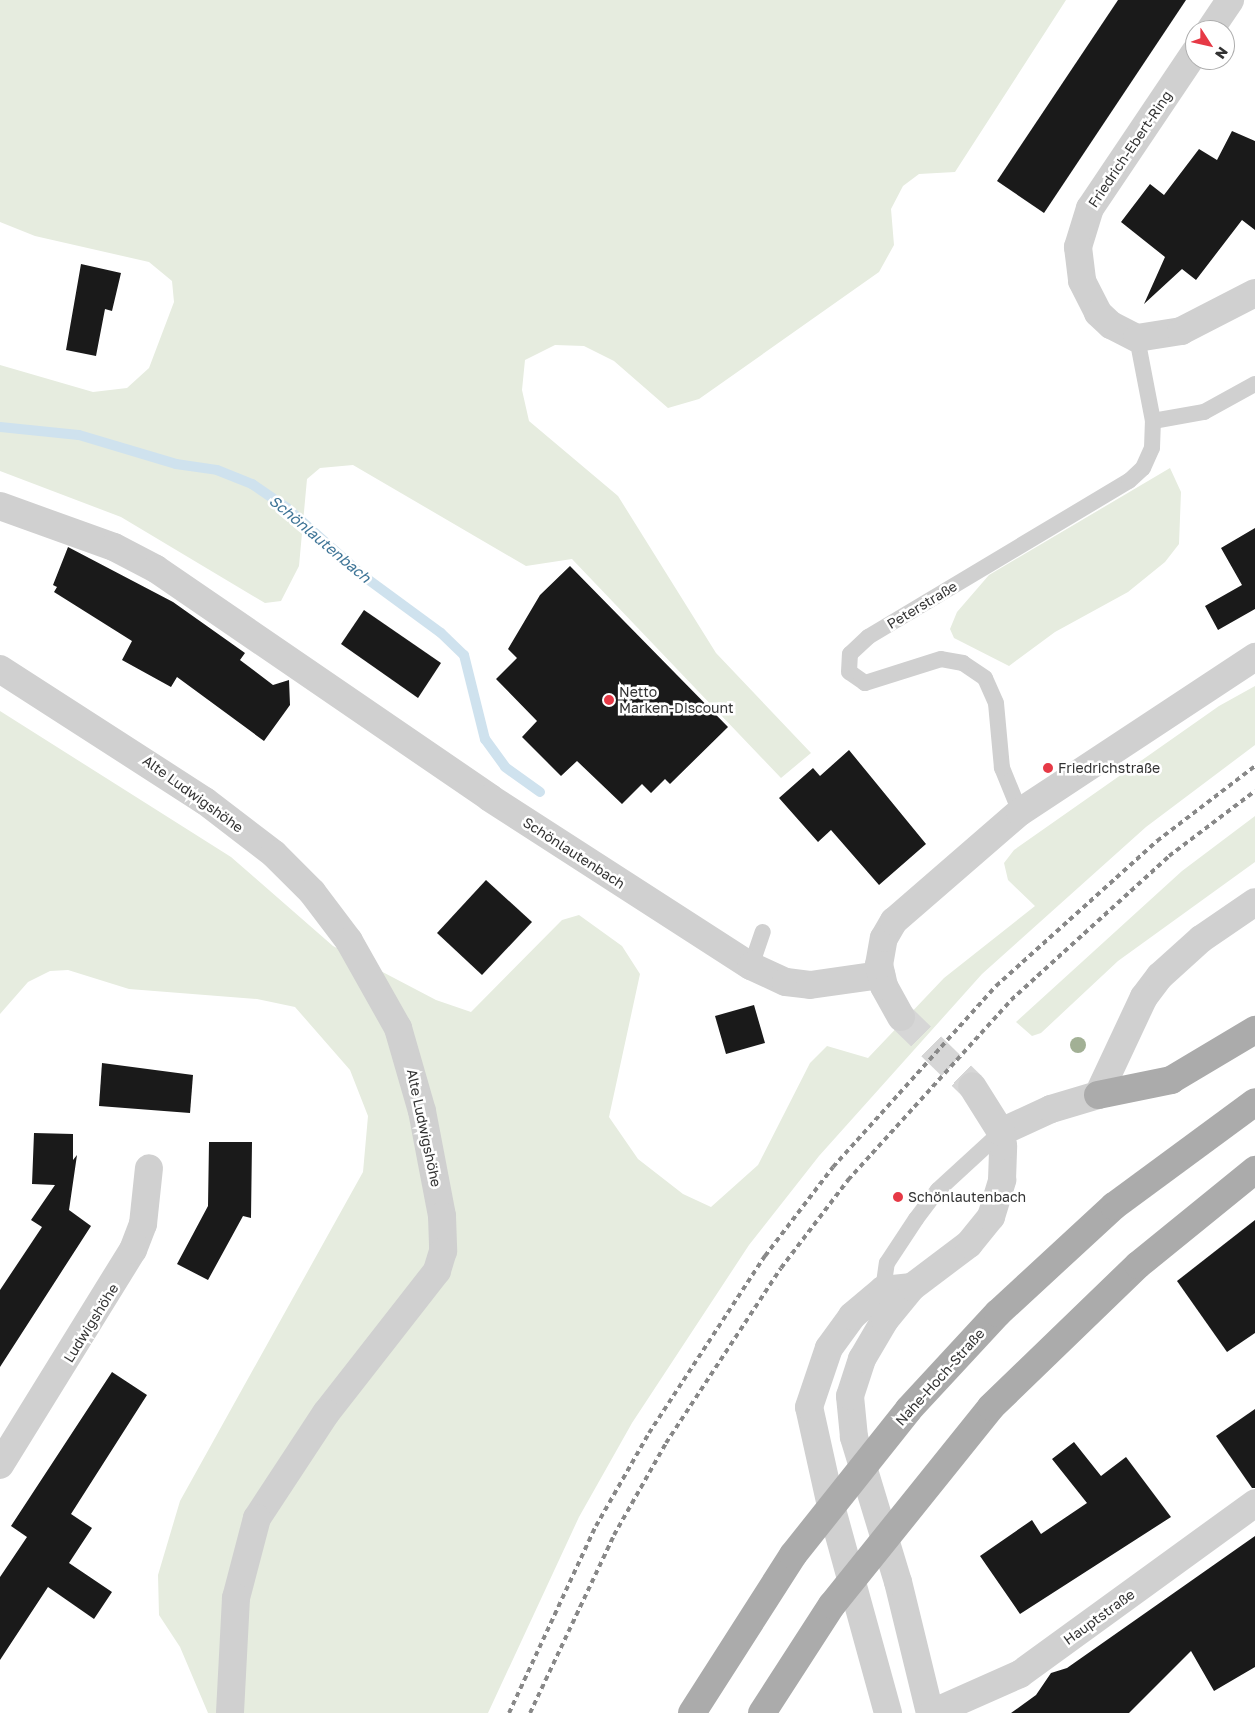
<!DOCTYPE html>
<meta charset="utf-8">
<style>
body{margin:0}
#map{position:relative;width:1255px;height:1713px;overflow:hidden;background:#fff;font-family:"Golos Text",sans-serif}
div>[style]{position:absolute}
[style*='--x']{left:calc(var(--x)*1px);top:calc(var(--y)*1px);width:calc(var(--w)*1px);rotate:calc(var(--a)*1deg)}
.green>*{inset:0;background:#e6ecdf}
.stream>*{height:10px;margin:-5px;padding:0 5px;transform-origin:5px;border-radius:5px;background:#cfe2ee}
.building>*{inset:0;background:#1a1a1a}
.street-tunnel>*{height:28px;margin-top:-14px;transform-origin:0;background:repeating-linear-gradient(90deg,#d6d6d6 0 28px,transparent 0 42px)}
.lane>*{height:16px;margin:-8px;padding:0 8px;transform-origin:8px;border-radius:8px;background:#d0d0d0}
.street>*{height:28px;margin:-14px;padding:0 14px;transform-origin:14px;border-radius:14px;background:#d0d0d0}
.primary>*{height:28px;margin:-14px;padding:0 14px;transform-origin:14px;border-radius:14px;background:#ababab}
.rail>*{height:4px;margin-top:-2px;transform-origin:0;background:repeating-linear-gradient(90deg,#888 0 5px,transparent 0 9px)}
.trees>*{width:16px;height:16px;margin:-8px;border-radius:50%;background:#a2b095}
.dots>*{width:14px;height:14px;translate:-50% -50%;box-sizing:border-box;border:2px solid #fff;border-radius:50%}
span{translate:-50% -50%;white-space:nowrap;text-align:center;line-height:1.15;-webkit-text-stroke:5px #fff;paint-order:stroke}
.street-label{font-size:14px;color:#333}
.poi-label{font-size:14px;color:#333}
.left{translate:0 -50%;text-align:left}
.water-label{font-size:15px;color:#3f7597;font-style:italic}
.north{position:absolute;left:1185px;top:20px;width:50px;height:50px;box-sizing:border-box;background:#fff;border:1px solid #adadad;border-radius:50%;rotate:125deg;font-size:14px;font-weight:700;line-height:20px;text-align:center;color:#333}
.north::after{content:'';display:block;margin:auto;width:18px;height:22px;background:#e63946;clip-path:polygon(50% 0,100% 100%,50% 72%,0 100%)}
</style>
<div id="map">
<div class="green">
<div style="clip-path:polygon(0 0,1066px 0,955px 172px,919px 174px,903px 186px,891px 209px,894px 245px,879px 272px,699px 399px,668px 408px,614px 361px,584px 346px,555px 345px,525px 360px,522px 390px,529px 421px,618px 496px,716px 653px,811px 753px,781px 778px,572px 559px,526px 566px,353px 465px,320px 468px,307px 479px,299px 566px,281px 601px,265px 603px,121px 517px,0 471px,0 365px,93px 392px,127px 388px,149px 368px,174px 302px,172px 281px,149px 262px,35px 236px,0 222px)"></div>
<div style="clip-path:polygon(1170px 468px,1181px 492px,1179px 544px,1165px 562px,1128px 592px,1055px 632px,1009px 666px,954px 638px,950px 629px,957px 612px,989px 575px)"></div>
<div style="clip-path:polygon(1255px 686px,1255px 745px,1146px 827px,982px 974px,819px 1156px,749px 1245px,632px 1423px,579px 1517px,488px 1713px,208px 1713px,180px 1647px,159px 1615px,158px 1575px,180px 1501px,363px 1172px,368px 1116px,350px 1070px,295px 1007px,257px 999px,129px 989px,68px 970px,50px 971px,28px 982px,0 1014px,0 711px,231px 857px,333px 946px,436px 1000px,471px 1012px,562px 920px,579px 915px,622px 946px,640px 974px,609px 1117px,638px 1159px,683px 1194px,711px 1207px,758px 1165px,810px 1063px,827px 1046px,868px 1058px,944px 978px,1035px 906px,1008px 880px,1004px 863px,1014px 850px,1219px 706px)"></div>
<div style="clip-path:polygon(1255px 816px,1255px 862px,1118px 961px,1041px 1033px,1032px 1036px,1016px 1022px,1182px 871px)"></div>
</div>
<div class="stream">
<div style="--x:0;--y:427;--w:79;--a:5.8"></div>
<div style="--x:79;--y:435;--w:101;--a:16.6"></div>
<div style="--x:176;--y:464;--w:41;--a:8.3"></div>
<div style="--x:217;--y:470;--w:38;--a:22"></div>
<div style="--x:252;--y:484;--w:42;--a:34.4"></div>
<div style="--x:287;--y:508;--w:101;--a:41.8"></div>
<div style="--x:362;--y:575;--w:98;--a:36.3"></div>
<div style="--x:441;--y:633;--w:32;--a:44"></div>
<div style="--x:464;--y:655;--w:87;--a:76"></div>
<div style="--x:485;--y:739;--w:34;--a:54"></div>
<div style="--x:505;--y:767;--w:43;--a:35.5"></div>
</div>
<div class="building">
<div style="clip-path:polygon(1118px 0,1186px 0,1044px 213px,997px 181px)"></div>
<div style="clip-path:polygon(1232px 131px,1255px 141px,1255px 230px,1242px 220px,1196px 280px,1182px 269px,1144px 304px,1165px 257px,1121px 222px,1150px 184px,1164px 195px,1199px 149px,1217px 160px)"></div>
<div style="clip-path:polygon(81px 264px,121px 273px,112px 311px,105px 309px,96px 356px,66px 350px)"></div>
<div style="clip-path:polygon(1255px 528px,1255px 609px,1218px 630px,1205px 606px,1242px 585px,1221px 548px)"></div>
<div style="clip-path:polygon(68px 547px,173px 602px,245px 653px,240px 660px,273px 685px,289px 680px,290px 705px,264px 741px,177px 677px,171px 687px,122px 660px,132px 641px,54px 592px,57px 587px,53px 585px)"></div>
<div style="clip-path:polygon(570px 566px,728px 727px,670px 784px,665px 779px,651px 793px,642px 784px,622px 804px,577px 761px,561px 776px,522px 737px,537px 721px,496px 679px,517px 658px,508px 649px,540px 595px)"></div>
<div style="clip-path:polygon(364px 610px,441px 663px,418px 698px,341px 644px)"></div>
<div style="clip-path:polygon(849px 750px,926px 844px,879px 885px,831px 830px,818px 842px,779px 798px,813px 768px,820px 776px)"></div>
<div style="clip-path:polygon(486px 880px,532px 922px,482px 975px,437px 933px)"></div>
<div style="clip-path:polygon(754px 1005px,765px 1043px,726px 1054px,715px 1016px)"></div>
<div style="clip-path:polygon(102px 1063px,193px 1075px,190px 1113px,99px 1106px)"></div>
<div style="clip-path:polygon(34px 1133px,73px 1134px,73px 1160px,77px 1155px,69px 1210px,91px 1226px,0 1367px,0 1290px,42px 1227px,31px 1220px,55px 1185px,32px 1184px)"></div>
<div style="clip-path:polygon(209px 1142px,252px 1142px,251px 1218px,243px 1216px,208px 1280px,177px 1264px,208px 1206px)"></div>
<div style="clip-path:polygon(1255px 1220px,1255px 1333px,1227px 1352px,1177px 1281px)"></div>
<div style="clip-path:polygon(112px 1372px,147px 1395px,71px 1514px,92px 1528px,69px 1563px,112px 1592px,94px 1619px,48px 1587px,0 1660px,0 1577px,27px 1537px,11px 1526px)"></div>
<div style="clip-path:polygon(1255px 1409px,1255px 1488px,1252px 1488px,1216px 1436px)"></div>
<div style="clip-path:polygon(1074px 1442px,1101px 1476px,1126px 1457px,1171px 1517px,1020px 1614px,980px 1556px,1032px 1520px,1041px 1534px,1087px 1503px,1052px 1459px)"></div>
<div style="clip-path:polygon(1255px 1536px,1255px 1667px,1214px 1691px,1191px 1651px,1129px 1713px,1011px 1713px,1036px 1695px,1051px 1673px,1067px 1668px)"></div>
</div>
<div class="street-tunnel">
<div style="--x:901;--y:1017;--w:99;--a:44.2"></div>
</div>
<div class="lane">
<div style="--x:1153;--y:421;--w:52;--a:-10"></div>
<div style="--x:1204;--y:412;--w:58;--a:-28.8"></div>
<div style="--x:1020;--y:812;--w:48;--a:-112.2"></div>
<div style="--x:1002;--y:768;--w:65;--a:-95.3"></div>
<div style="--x:996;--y:703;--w:27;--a:-114"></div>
<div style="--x:985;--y:678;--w:27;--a:-146"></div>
<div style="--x:963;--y:663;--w:22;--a:-170"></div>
<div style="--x:941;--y:659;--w:80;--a:162.5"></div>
<div style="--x:865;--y:683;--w:19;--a:-145"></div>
<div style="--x:849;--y:672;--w:18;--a:-87"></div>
<div style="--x:850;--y:654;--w:25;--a:-43"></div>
<div style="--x:868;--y:637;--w:304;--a:-30.9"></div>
<div style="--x:1129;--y:481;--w:19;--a:-43"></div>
<div style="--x:1143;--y:468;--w:22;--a:-66"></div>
<div style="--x:1152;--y:448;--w:27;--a:-88"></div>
<div style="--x:1153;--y:421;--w:85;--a:-100.9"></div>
<div style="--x:751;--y:966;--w:36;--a:-71"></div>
<div style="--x:883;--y:1290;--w:27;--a:-82"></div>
<div style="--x:887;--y:1263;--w:53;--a:-56.6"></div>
<div style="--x:916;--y:1219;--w:36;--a:-53"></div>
<div style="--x:938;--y:1190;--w:86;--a:-42.6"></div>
</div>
<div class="street">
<div style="--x:1210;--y:30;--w:36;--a:-56"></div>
<div style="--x:1195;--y:52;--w:188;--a:123.9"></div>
<div style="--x:1090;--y:208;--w:41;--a:107.1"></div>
<div style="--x:1078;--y:247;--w:34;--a:83"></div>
<div style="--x:1082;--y:281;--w:36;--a:63"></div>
<div style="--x:1098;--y:313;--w:18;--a:43"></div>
<div style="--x:1111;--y:325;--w:29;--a:27"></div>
<div style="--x:1137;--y:338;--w:45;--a:-9"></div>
<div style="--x:1181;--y:331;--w:83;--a:-27.2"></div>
<div style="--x:0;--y:506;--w:121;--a:19.8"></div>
<div style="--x:114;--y:547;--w:47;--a:27.6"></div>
<div style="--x:156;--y:569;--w:405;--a:34.4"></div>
<div style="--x:490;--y:798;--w:310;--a:32.8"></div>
<div style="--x:751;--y:966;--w:38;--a:25"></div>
<div style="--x:786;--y:982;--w:24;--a:7"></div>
<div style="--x:810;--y:985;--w:72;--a:-8"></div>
<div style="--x:0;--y:669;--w:244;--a:32.8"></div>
<div style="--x:205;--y:801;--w:87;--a:37.5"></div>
<div style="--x:274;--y:854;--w:54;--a:45"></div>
<div style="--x:312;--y:892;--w:61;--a:52.9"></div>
<div style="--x:349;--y:941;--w:100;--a:60.6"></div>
<div style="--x:398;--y:1028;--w:86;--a:73.9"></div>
<div style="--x:422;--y:1111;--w:107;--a:79.2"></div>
<div style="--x:442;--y:1216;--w:35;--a:88"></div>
<div style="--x:443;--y:1251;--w:21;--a:107"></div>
<div style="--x:437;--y:1271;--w:180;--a:128"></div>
<div style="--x:326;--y:1413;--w:126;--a:123.3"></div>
<div style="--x:257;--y:1518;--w:83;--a:104.7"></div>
<div style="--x:236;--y:1598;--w:115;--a:93"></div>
<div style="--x:901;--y:1017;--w:35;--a:-119"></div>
<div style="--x:884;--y:986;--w:22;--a:-103"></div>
<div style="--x:879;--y:965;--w:27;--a:-80"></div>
<div style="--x:884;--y:938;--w:20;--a:-60"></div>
<div style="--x:894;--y:921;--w:167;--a:-40.9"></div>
<div style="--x:1020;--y:812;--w:282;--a:-33.4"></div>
<div style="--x:1001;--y:1132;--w:55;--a:-24.7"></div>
<div style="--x:1051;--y:1109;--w:49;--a:-16.6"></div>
<div style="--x:1098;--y:1095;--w:108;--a:-64.9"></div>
<div style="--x:1144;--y:997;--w:26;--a:-53"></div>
<div style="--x:1160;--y:976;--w:55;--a:-42.1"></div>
<div style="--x:1201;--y:939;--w:65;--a:-34.4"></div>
<div style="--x:0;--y:1465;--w:253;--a:-58.3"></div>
<div style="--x:133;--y:1250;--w:28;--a:-69"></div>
<div style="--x:143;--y:1224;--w:56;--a:-83.9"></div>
<div style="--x:888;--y:1713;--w:215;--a:-105.4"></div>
<div style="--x:831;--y:1506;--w:101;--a:-102.5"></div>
<div style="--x:809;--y:1407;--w:62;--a:-71.3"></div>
<div style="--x:829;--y:1348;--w:39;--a:-54"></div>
<div style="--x:852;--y:1316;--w:40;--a:-40"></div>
<div style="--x:883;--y:1290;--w:29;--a:-6"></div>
<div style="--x:930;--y:1713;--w:135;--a:-103.7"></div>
<div style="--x:898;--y:1582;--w:152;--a:-106.9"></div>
<div style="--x:854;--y:1437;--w:41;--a:-95.6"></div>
<div style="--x:850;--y:1396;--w:39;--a:-72"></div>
<div style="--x:862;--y:1359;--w:45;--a:-59.5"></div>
<div style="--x:885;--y:1320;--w:43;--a:-50.7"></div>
<div style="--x:912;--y:1287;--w:71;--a:-37"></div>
<div style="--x:969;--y:1244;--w:35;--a:-51"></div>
<div style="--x:991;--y:1217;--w:39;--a:-73"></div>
<div style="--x:1002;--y:1180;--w:34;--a:-88"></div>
<div style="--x:1003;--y:1146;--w:14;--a:-98"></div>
<div style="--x:1001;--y:1132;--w:54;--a:-122.2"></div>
<div style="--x:932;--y:1713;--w:96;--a:-23.9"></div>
<div style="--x:1020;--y:1674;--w:291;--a:-36"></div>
</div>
<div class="primary">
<div style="--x:1098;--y:1095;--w:75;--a:-11.6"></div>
<div style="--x:1171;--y:1080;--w:98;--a:-30.8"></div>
<div style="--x:692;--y:1713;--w:188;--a:-57.4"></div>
<div style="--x:793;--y:1555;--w:186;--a:-51.5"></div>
<div style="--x:909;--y:1409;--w:131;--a:-47.2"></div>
<div style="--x:998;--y:1313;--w:158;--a:-42.7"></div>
<div style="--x:1114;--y:1206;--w:175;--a:-36.4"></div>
<div style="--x:762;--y:1713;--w:129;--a:-57.1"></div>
<div style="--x:832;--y:1605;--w:254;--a:-51.2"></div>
<div style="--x:991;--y:1407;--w:204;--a:-44"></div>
<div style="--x:1138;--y:1265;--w:151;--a:-39.1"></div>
</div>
<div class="rail">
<div style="--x:509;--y:1713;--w:206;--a:-65.1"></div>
<div style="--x:596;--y:1526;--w:107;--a:-60.3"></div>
<div style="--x:649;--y:1433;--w:212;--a:-56.8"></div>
<div style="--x:765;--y:1256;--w:112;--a:-52.6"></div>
<div style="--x:833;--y:1167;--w:244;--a:-48"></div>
<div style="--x:996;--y:986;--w:217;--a:-42"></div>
<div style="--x:1157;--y:841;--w:123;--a:-37.4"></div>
<div style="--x:530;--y:1713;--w:197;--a:-64.7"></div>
<div style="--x:614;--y:1535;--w:106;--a:-60.5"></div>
<div style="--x:666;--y:1443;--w:209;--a:-56.7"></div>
<div style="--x:781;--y:1268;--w:111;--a:-52.7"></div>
<div style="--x:848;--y:1180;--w:243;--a:-47.8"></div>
<div style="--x:1011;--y:1000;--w:214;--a:-42.3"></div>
<div style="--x:1169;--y:856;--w:108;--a:-37.1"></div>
</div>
<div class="trees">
<div style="left:1078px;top:1045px"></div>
</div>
<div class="dots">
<div style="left:609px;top:700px;background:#e63946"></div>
<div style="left:1048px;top:768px;background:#e63946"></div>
<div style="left:898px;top:1197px;background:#e63946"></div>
</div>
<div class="street-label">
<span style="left:1130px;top:149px;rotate:-56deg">Friedrich-Ebert-Ring</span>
<span style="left:922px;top:605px;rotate:-31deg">Peterstraße</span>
<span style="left:193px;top:794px;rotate:36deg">Alte Ludwigshöhe</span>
<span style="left:574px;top:853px;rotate:33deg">Schönlautenbach</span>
<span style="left:424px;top:1128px;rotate:78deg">Alte Ludwigshöhe</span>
<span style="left:91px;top:1323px;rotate:-58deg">Ludwigshöhe</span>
<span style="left:940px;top:1377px;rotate:-48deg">Nahe-Hoch-Straße</span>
<span style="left:1099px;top:1617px;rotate:-36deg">Hauptstraße</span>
</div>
<div class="poi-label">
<span class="left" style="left:619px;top:700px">Netto<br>Marken-Discount</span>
<span class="left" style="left:1058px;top:768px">Friedrichstraße</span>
<span class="left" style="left:908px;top:1197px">Schönlautenbach</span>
</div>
<div class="water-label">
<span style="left:320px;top:539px;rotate:40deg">Schönlautenbach</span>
</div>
<div class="north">N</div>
</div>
